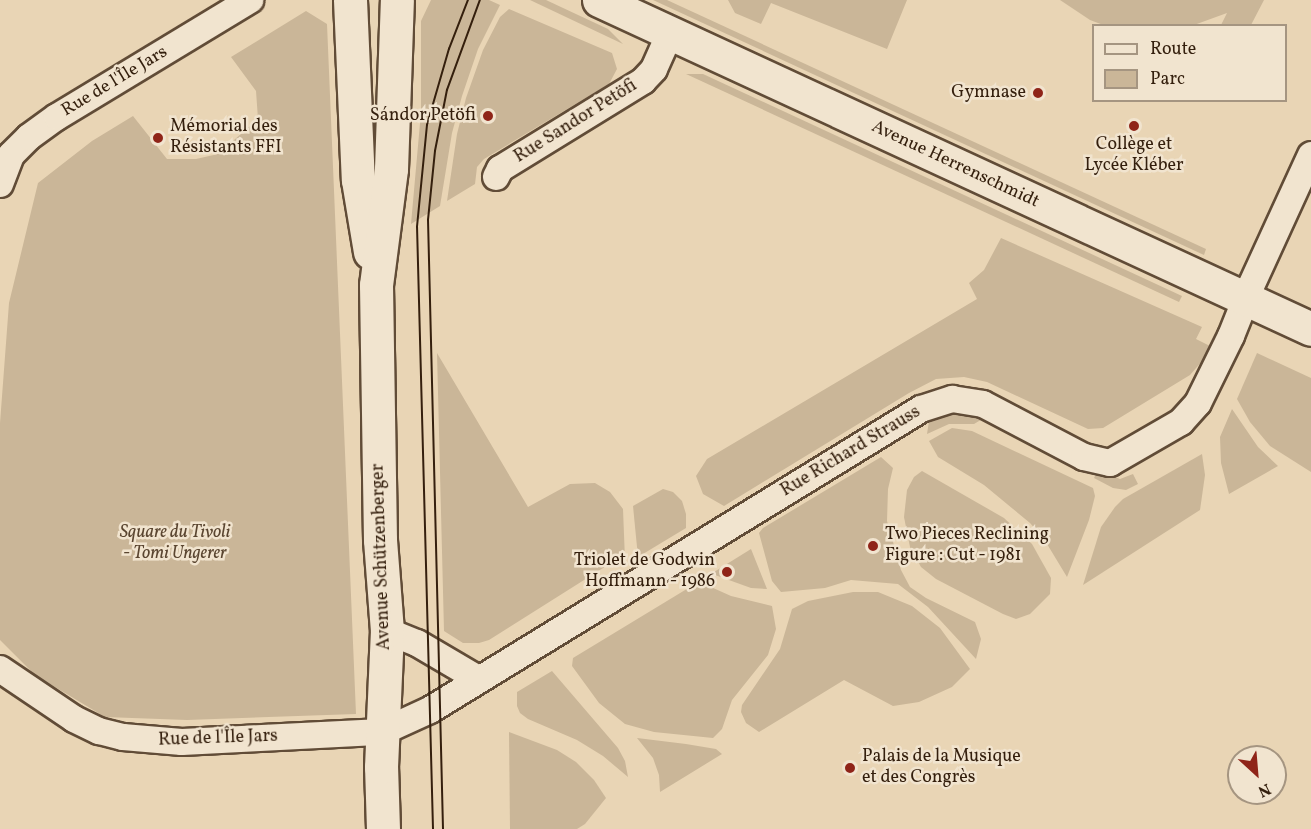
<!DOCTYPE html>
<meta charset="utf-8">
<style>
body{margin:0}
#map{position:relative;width:1311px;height:829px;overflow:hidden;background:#e9d5b5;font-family:Vollkorn,serif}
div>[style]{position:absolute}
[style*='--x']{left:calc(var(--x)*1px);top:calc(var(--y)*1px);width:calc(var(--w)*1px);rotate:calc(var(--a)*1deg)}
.green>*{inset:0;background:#cab698}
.roads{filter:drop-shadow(2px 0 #614c37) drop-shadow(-2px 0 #614c37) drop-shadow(0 2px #614c37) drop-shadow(0 -2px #614c37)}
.street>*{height:26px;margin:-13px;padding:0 13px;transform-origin:13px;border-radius:13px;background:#f1e4cf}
.secondary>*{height:33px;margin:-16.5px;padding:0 16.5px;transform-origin:16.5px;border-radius:16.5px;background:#f1e4cf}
.tram>*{height:1.5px;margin:-0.75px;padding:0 0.75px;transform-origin:0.75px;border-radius:0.75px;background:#341f0d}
.dots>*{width:16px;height:16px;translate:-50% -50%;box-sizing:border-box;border:3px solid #f1e4cf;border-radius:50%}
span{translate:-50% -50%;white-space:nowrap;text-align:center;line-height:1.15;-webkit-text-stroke:5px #f1e4cf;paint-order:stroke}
.street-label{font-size:18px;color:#341f0d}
.poi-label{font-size:18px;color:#341f0d}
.right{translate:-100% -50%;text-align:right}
.left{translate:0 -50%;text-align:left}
.park-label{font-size:18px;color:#5a4530;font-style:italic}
.legend{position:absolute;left:1092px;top:24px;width:195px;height:78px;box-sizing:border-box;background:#f1e4cf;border:2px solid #a59581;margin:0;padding:8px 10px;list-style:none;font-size:18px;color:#341f0d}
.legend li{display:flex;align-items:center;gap:12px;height:30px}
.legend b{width:30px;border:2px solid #a59581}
.north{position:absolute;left:1227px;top:745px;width:60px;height:60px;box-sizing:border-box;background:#f1e4cf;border:2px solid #a59581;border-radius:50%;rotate:154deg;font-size:16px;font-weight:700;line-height:24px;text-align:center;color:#341f0d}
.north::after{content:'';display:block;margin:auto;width:21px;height:27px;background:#8f2418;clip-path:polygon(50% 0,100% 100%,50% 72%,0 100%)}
</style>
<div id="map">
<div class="green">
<div style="clip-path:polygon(431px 0,489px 0,500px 5px,478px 49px,462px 96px,452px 133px,440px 206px,411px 224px,421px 112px,421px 21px)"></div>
<div style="clip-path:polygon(530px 0,546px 0,608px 29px,623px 44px)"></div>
<div style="clip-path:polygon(653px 0,667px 0,1206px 249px,1204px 255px)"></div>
<div style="clip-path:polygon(728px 0,907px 0,887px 49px,771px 3px,761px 24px,735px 13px)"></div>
<div style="clip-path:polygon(1060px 0,1264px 0,1251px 25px,1221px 25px,1227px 13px,1194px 25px,1106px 26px,1090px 20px)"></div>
<div style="clip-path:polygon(509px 9px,612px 53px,617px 69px,609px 84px,484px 159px,477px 167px,475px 184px,447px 201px,457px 134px,466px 98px,483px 50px,500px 17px)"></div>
<div style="clip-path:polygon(306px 11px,327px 24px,356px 714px,187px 720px,105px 717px,35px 675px,0 640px,0 423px,9px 303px,38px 183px,92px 141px,133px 116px,167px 159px,196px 159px,218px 154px,258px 119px,256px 91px,231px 57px)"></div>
<div style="clip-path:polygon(686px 74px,703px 74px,1182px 296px,1179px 302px)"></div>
<div style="clip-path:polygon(1001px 238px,1202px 327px,1196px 339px,1210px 346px,1204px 359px,1190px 375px,1103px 428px,1088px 429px,987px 382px,964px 377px,936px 379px,909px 393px,724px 506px,703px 494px,696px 476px,707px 459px,977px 299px,969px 283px,984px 270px)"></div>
<div style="clip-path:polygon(437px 353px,528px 507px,570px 484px,595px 483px,610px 492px,623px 509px,625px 560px,611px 563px,489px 640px,479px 643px,463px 643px,444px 631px)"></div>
<div style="clip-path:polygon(1257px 353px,1311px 378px,1311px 472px,1270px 446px,1250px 422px,1237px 399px)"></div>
<div style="clip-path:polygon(1232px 409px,1258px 447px,1278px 466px,1229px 494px,1221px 463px,1220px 437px)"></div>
<div style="clip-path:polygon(958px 412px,975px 413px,984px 418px,974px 424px,949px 424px,927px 434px,929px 421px)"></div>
<div style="clip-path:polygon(952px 428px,972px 431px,1093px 488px,1095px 496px,1089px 520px,1067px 577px,1044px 539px,1030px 523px,984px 485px,938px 457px,929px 441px)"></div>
<div style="clip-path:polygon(1202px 454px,1205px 475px,1200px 510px,1083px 585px,1101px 527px,1115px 507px,1123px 499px)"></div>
<div style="clip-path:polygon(881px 457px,893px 468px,888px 489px,887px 521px,901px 570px,910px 587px,926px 598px,975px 622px,981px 639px,976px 659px,928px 607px,898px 584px,851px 580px,825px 588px,781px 592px,772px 581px,759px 533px,763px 528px)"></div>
<div style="clip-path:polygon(1098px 470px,1120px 479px,1133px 474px,1138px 484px,1126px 490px,1113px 488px,1094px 478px)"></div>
<div style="clip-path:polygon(922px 471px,1004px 518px,1032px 544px,1051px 578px,1050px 594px,1030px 614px,1016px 619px,1003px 614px,936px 579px,921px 567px,910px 547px,904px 517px,907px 490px,914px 477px)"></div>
<div style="clip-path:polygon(663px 489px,673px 492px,682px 501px,686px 514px,686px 528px,638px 557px,633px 506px)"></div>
<div style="clip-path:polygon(751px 549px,767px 589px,751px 588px,715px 575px,714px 572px)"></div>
<div style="clip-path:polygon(702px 583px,731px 596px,772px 606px,776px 629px,768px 655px,732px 700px,722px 729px,713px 738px,654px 732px,625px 724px,599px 703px,572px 666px,573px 658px,695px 584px)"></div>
<div style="clip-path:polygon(853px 592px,878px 592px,912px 606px,940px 628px,970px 669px,952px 687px,919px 702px,893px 706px,844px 680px,759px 732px,746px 723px,741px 712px,742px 705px,780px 649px,792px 609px,808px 601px)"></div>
<div style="clip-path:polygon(552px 671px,618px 748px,625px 761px,628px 777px,603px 756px,577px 740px,528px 719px,520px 713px,517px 706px,517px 692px)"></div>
<div style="clip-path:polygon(509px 732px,557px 750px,576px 762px,594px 780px,606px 798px,585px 824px,577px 829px,510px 829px)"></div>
<div style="clip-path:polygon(637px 738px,686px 744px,716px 749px,722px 754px,660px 792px,659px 775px,653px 758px)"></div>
</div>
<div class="roads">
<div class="street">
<div style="--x:496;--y:177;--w:9;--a:-63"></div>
<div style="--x:500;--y:169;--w:168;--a:-31.6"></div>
<div style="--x:643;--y:81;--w:16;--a:-47"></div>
<div style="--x:654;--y:69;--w:39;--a:-66"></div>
<div style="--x:0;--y:184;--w:31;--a:-69"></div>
<div style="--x:11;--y:155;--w:25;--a:-45"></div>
<div style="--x:29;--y:137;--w:34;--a:-36"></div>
<div style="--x:57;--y:117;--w:226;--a:-31.2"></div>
<div style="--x:387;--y:631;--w:32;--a:22"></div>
<div style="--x:417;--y:643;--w:71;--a:30.5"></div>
<div style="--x:0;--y:669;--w:89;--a:34"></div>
<div style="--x:74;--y:719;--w:28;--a:26"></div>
<div style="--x:99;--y:731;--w:25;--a:14"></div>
<div style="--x:123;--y:737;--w:59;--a:4.8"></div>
<div style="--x:182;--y:742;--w:200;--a:-2.9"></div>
<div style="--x:382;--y:732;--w:53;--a:-24.6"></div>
<div style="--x:430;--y:710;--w:576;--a:-31.51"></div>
<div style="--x:921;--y:409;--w:33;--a:-18"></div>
<div style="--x:952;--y:399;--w:31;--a:9"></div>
<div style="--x:983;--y:404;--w:114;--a:27.7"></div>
<div style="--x:1084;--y:457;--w:27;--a:13"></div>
<div style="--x:1110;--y:463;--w:82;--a:-30"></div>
<div style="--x:1181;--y:422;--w:25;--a:-48"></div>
<div style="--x:1198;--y:403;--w:75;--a:-63.8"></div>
<div style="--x:1231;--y:336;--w:54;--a:-68.2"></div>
<div style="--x:1251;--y:286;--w:144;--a:-65.4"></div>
</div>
<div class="secondary">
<div style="--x:350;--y:0;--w:180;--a:87.5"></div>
<div style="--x:358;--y:180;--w:73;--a:80.5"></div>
<div style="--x:599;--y:0;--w:784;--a:24.8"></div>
<div style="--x:383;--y:829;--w:62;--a:-91.8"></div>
<div style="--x:381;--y:767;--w:136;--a:-87.5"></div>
<div style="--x:387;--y:631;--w:91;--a:-94.4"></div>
<div style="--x:380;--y:540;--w:255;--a:-90.9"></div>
<div style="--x:376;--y:285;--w:117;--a:-82.6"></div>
<div style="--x:391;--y:169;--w:169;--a:-88"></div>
</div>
</div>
<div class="tram">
<div style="--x:433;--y:829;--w:602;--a:-91.52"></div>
<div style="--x:417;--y:227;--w:102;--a:-84.4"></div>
<div style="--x:427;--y:125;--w:79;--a:-73.9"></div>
<div style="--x:449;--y:49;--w:53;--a:-68.8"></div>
<div style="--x:443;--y:829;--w:609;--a:-91.41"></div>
<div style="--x:428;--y:220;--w:69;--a:-84.2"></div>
<div style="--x:435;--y:151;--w:62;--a:-78.9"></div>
<div style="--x:447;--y:90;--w:96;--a:-69.9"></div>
</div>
<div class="dots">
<div style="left:1038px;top:93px;background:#8f2418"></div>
<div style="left:488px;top:116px;background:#8f2418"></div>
<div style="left:1134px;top:126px;background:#8f2418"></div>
<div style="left:158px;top:138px;background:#8f2418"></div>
<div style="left:873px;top:546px;background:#8f2418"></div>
<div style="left:727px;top:572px;background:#8f2418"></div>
<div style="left:850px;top:768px;background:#8f2418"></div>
</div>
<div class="street-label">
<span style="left:115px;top:82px;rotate:-31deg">Rue de l'Île Jars</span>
<span style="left:576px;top:122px;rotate:-32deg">Rue Sandor Petöfi</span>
<span style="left:955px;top:165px;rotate:25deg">Avenue Herrenschmidt</span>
<span style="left:851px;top:452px;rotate:-31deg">Rue Richard Strauss</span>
<span style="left:382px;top:557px;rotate:-92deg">Avenue Schützenberger</span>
<span style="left:218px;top:739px;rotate:-2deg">Rue de l'Île Jars</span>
</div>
<div class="poi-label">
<span class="right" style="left:1026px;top:93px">Gymnase</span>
<span class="right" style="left:476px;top:116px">Sándor Petöfi</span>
<span class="left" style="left:170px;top:138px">Mémorial des<br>Résistants FFI</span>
<span style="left:1134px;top:156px">Collège et<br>Lycée Kléber</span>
<span class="left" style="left:885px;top:546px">Two Pieces Reclining<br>Figure : Cut - 1981</span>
<span class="right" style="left:715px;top:572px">Triolet de Godwin<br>Hoffmann - 1986</span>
<span class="left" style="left:862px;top:768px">Palais de la Musique<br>et des Congrès</span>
</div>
<div class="park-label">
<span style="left:175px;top:544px">Square du Tivoli<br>- Tomi Ungerer</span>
</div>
<ul class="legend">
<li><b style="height:8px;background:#f1e4cf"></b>Route</li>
<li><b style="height:16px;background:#cab698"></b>Parc</li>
</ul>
<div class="north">N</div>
</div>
